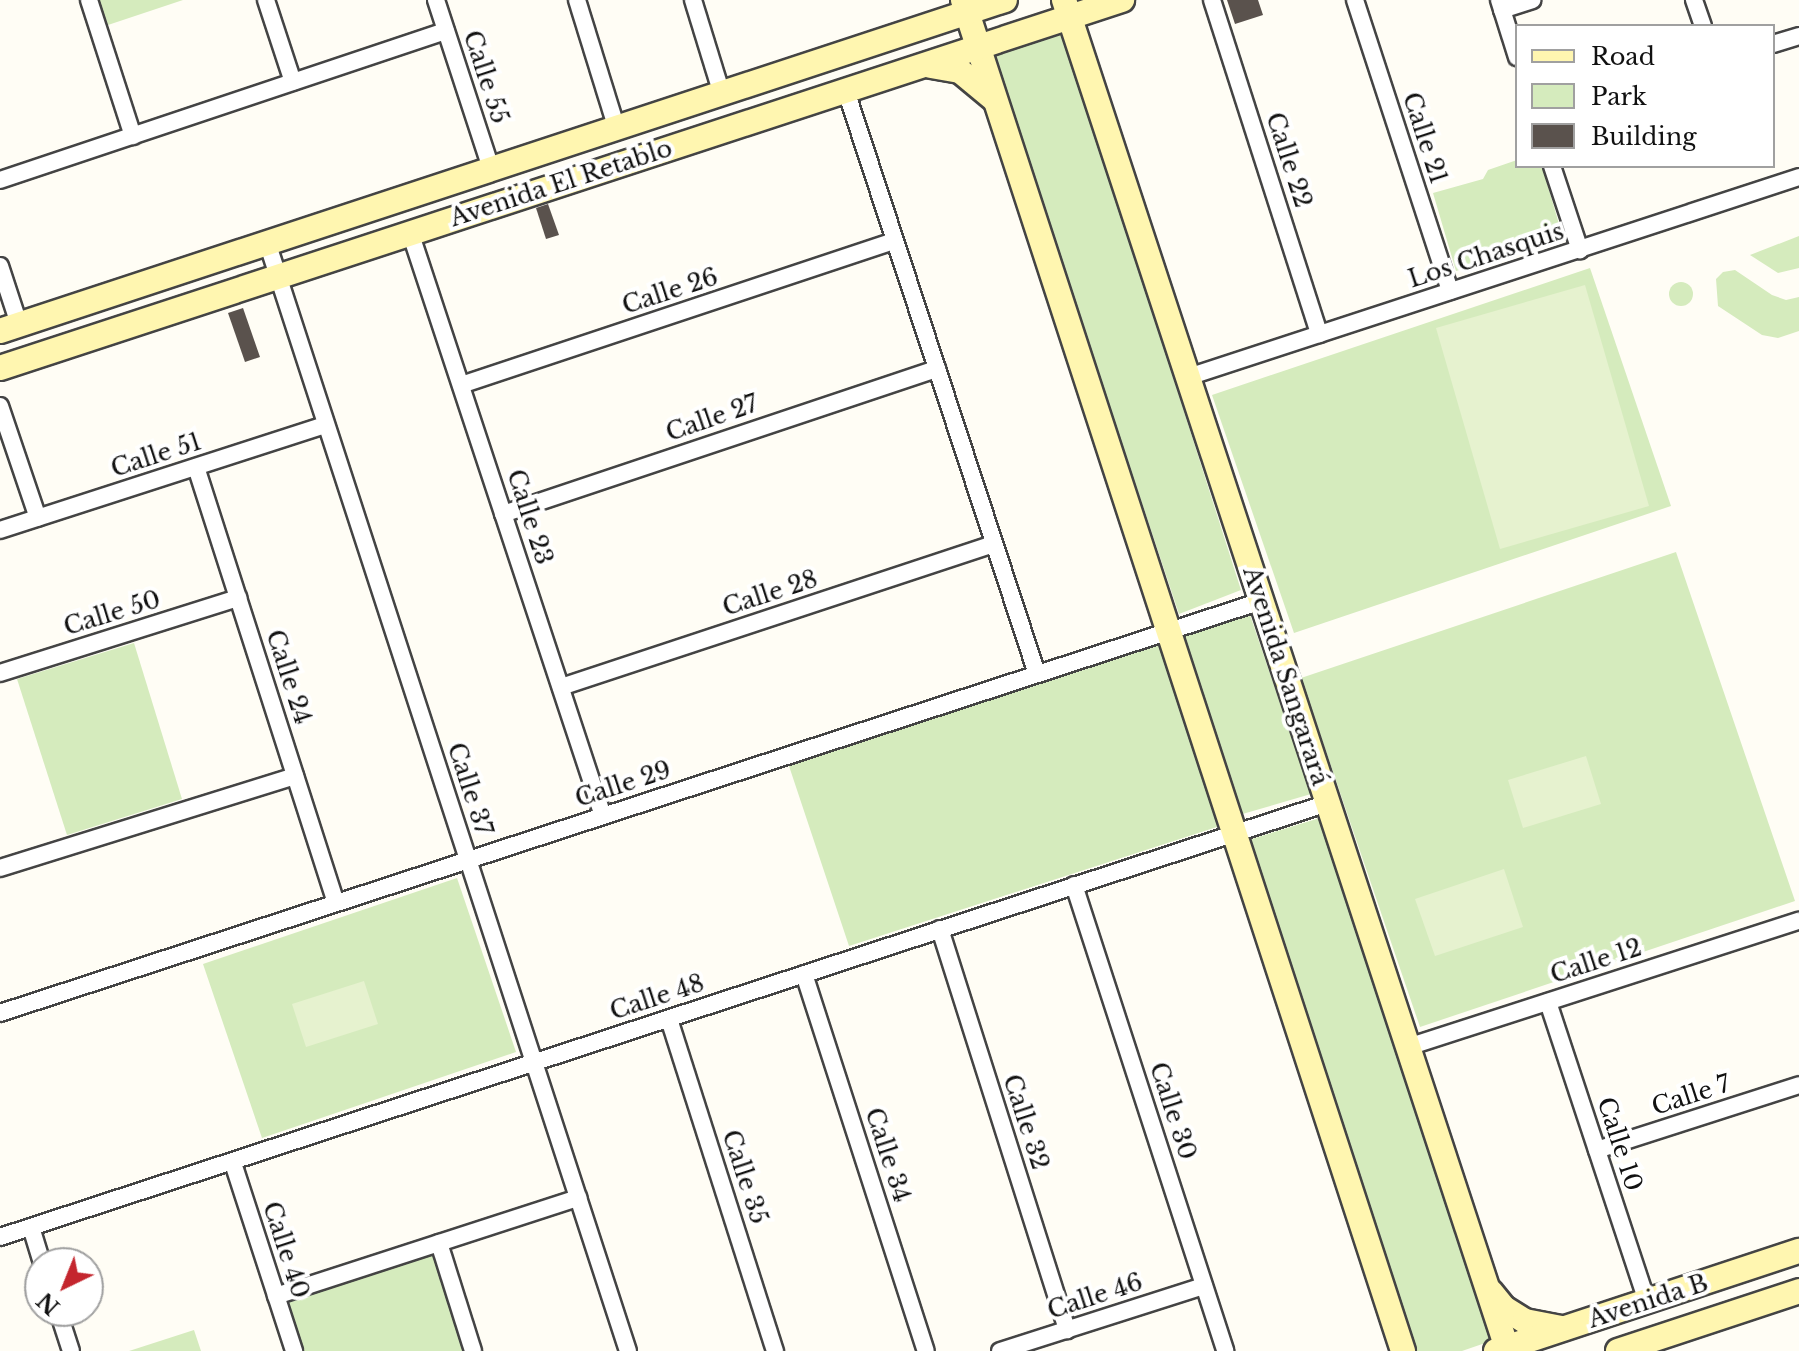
<!DOCTYPE html>
<meta charset="utf-8">
<style>
body{margin:0}
#map{position:relative;width:1799px;height:1351px;overflow:hidden;background:#fffdf5;font-family:"Libre Baskerville",serif}
div>[style]{position:absolute}
[style*='--x']{left:calc(var(--x)*1px);top:calc(var(--y)*1px);width:calc(var(--w)*1px);rotate:calc(var(--a)*1deg)}
.green>*{inset:0;background:#d5ebbd}
.round{border-radius:50%}
.pitch>*{inset:0;background:#e6f2cf}
.building>*{inset:0;background:#5a524d}
.roads{filter:drop-shadow(2px 0 #444) drop-shadow(-2px 0 #444) drop-shadow(0 2px #444) drop-shadow(0 -2px #444)}
.street>*{height:16px;margin:-8px;padding:0 8px;transform-origin:8px;border-radius:8px;background:#fff}
.secondary>*{height:24px;margin:-12px;padding:0 12px;transform-origin:12px;border-radius:12px;background:#fff6b0}
span{translate:-50% -50%;white-space:nowrap;text-align:center;line-height:1.15;-webkit-text-stroke:8px #fff;paint-order:stroke}
.street-label{font-size:24px;color:#111}
.legend{position:absolute;left:1515px;top:24px;width:260px;height:144px;box-sizing:border-box;background:#fff;border:2px solid #a0a0a0;margin:0;padding:10px 14px;list-style:none;font-size:24px;color:#111}
.legend li{display:flex;align-items:center;gap:16px;height:40px}
.legend b{width:40px;border:2px solid #a0a0a0}
.north{position:absolute;left:24px;top:1247px;width:80px;height:80px;box-sizing:border-box;background:#fff;border:2px solid #a0a0a0;border-radius:50%;rotate:223deg;font-size:22px;font-weight:700;line-height:32px;text-align:center;color:#111}
.north::after{content:'';display:block;margin:auto;width:28px;height:36px;background:#c4262e;clip-path:polygon(50% 0,100% 100%,50% 72%,0 100%)}
</style>
<div id="map">
<div class="green">
<div style="clip-path:polygon(99px 0,183px 0,108px 25px)"></div>
<div style="clip-path:polygon(1062px 29px,1241px 590px,1179px 614px,992px 54px)"></div>
<div style="clip-path:polygon(1517px 160px,1517px 166px,1542px 166px,1564px 241px,1456px 271px,1433px 193px,1483px 179px,1488px 170px)"></div>
<div style="clip-path:polygon(1799px 236px,1799px 268px,1778px 273px,1750px 255px)"></div>
<div style="clip-path:polygon(1590px 268px,1671px 506px,1294px 633px,1212px 395px)"></div>
<div style="clip-path:polygon(1735px 270px,1772px 295px,1786px 300px,1799px 297px,1799px 331px,1778px 338px,1762px 335px,1718px 306px,1716px 279px,1723px 272px)"></div>
<div class="round" style="left:1669px;top:282px;width:24px;height:24px"></div>
<div style="clip-path:polygon(1676px 552px,1795px 901px,1420px 1027px,1301px 678px)"></div>
<div style="clip-path:polygon(1250px 615px,1311px 794px,1239px 815px,1181px 636px)"></div>
<div style="clip-path:polygon(134px 643px,182px 799px,67px 835px,17px 679px)"></div>
<div style="clip-path:polygon(1163px 644px,1223px 825px,849px 946px,789px 766px)"></div>
<div style="clip-path:polygon(1323px 817px,1491px 1341px,1462px 1351px,1412px 1351px,1245px 841px)"></div>
<div style="clip-path:polygon(457px 878px,516px 1052px,262px 1138px,203px 964px)"></div>
<div style="clip-path:polygon(433px 1253px,464px 1351px,304px 1351px,287px 1298px)"></div>
<div style="clip-path:polygon(194px 1330px,201px 1351px,129px 1351px)"></div>
</div>
<div class="pitch">
<div style="clip-path:polygon(1585px 285px,1649px 506px,1500px 549px,1436px 328px)"></div>
<div style="clip-path:polygon(1586px 756px,1601px 804px,1523px 828px,1508px 780px)"></div>
<div style="clip-path:polygon(1504px 869px,1523px 927px,1435px 956px,1415px 899px)"></div>
<div style="clip-path:polygon(364px 981px,378px 1024px,306px 1047px,292px 1004px)"></div>
</div>
<div class="building">
<div style="clip-path:polygon(1227px 0,1258px 0,1263px 15px,1235px 24px)"></div>
<div style="clip-path:polygon(548px 204px,559px 235px,546px 239px,536px 208px)"></div>
<div style="clip-path:polygon(243px 308px,260px 357px,245px 362px,228px 313px)"></div>
</div>
<div class="roads">
<div class="street">
<div style="--x:89;--y:0;--w:143;--a:72.1"></div>
<div style="--x:266;--y:0;--w:86;--a:71.8"></div>
<div style="--x:436;--y:0;--w:177;--a:71.9"></div>
<div style="--x:577;--y:0;--w:135;--a:72.8"></div>
<div style="--x:693;--y:0;--w:98;--a:72.9"></div>
<div style="--x:1212;--y:0;--w:351;--a:72.2"></div>
<div style="--x:1355;--y:0;--w:306;--a:71.9"></div>
<div style="--x:1499;--y:0;--w:60;--a:72.5"></div>
<div style="--x:1694;--y:0;--w:28;--a:71"></div>
<div style="--x:1502;--y:10;--w:32;--a:-18"></div>
<div style="--x:1773;--y:44;--w:27;--a:-17"></div>
<div style="--x:846;--y:91;--w:613;--a:71.86"></div>
<div style="--x:1552;--y:166;--w:89;--a:71.6"></div>
<div style="--x:0;--y:180;--w:470;--a:-18.5"></div>
<div style="--x:410;--y:232;--w:615;--a:71.71"></div>
<div style="--x:267;--y:242;--w:1166;--a:71.97"></div>
<div style="--x:0;--y:266;--w:61;--a:71.9"></div>
<div style="--x:1188;--y:377;--w:643;--a:-18.12"></div>
<div style="--x:461;--y:385;--w:457;--a:-18.4"></div>
<div style="--x:0;--y:406;--w:118;--a:71.3"></div>
<div style="--x:196;--y:467;--w:457;--a:72.2"></div>
<div style="--x:503;--y:514;--w:458;--a:-18.5"></div>
<div style="--x:0;--y:530;--w:342;--a:-17.9"></div>
<div style="--x:0;--y:673;--w:250;--a:-17.5"></div>
<div style="--x:561;--y:687;--w:456;--a:-18.3"></div>
<div style="--x:0;--y:868;--w:309;--a:-17.3"></div>
<div style="--x:1074;--y:885;--w:490;--a:72"></div>
<div style="--x:940;--y:929;--w:421;--a:72.4"></div>
<div style="--x:804;--y:974;--w:396;--a:72.1"></div>
<div style="--x:1548;--y:1002;--w:315;--a:71.7"></div>
<div style="--x:0;--y:1013;--w:1327;--a:-18.09"></div>
<div style="--x:669;--y:1019;--w:349;--a:72.3"></div>
<div style="--x:1408;--y:1047;--w:411;--a:-17.9"></div>
<div style="--x:1597;--y:1150;--w:212;--a:-17.8"></div>
<div style="--x:233;--y:1163;--w:198;--a:72"></div>
<div style="--x:31;--y:1227;--w:38;--a:73"></div>
<div style="--x:0;--y:1237;--w:1397;--a:-18.1"></div>
<div style="--x:439;--y:1243;--w:113;--a:72.5"></div>
<div style="--x:276;--y:1296;--w:318;--a:-18"></div>
<div style="--x:58;--y:1311;--w:42;--a:72"></div>
<div style="--x:1000;--y:1351;--w:214;--a:-17.7"></div>
</div>
<div class="secondary">
<div style="--x:963;--y:0;--w:1421;--a:71.96"></div>
<div style="--x:1064;--y:0;--w:1422;--a:71.81"></div>
<div style="--x:931;--y:66;--w:29;--a:10"></div>
<div style="--x:960;--y:71;--w:45;--a:39.6"></div>
<div style="--x:0;--y:331;--w:1058;--a:-18.23"></div>
<div style="--x:0;--y:368;--w:1181;--a:-18.16"></div>
<div style="--x:1491;--y:1292;--w:21;--a:51"></div>
<div style="--x:1504;--y:1308;--w:25;--a:32"></div>
<div style="--x:1525;--y:1321;--w:37;--a:11"></div>
<div style="--x:1496;--y:1351;--w:319;--a:-18.3"></div>
<div style="--x:1618;--y:1351;--w:191;--a:-18.3"></div>
</div>
</div>
<div class="street-label">
<span style="left:486px;top:77px;rotate:72deg">Calle 55</span>
<span style="left:1425px;top:138px;rotate:72deg">Calle 21</span>
<span style="left:1289px;top:160px;rotate:72deg">Calle 22</span>
<span style="left:561px;top:183px;rotate:-18deg">Avenida El Retablo</span>
<span style="left:1486px;top:255px;rotate:-18deg">Los Chasquis</span>
<span style="left:670px;top:291px;rotate:-18deg">Calle 26</span>
<span style="left:712px;top:418px;rotate:-19deg">Calle 27</span>
<span style="left:156px;top:455px;rotate:-18deg">Calle 51</span>
<span style="left:530px;top:517px;rotate:72deg">Calle 23</span>
<span style="left:770px;top:593px;rotate:-18deg">Calle 28</span>
<span style="left:112px;top:613px;rotate:-17deg">Calle 50</span>
<span style="left:1286px;top:676px;rotate:72deg">Avenida Sangarará</span>
<span style="left:289px;top:677px;rotate:72deg">Calle 24</span>
<span style="left:623px;top:784px;rotate:-18deg">Calle 29</span>
<span style="left:470px;top:789px;rotate:72deg">Calle 37</span>
<span style="left:1596px;top:961px;rotate:-18deg">Calle 12</span>
<span style="left:657px;top:997px;rotate:-18deg">Calle 48</span>
<span style="left:1691px;top:1095px;rotate:-18deg">Calle 7</span>
<span style="left:1173px;top:1111px;rotate:72deg">Calle 30</span>
<span style="left:1026px;top:1122px;rotate:72deg">Calle 32</span>
<span style="left:1620px;top:1144px;rotate:72deg">Calle 10</span>
<span style="left:888px;top:1155px;rotate:72deg">Calle 34</span>
<span style="left:745px;top:1177px;rotate:72deg">Calle 35</span>
<span style="left:286px;top:1250px;rotate:72deg">Calle 40</span>
<span style="left:1095px;top:1296px;rotate:-18deg">Calle 46</span>
<span style="left:1648px;top:1301px;rotate:-18deg">Avenida B</span>
</div>
<ul class="legend">
<li><b style="height:10px;background:#fff6b0"></b>Road</li>
<li><b style="height:22px;background:#d5ebbd"></b>Park</li>
<li><b style="height:22px;background:#5a524d"></b>Building</li>
</ul>
<div class="north">N</div>
</div>
